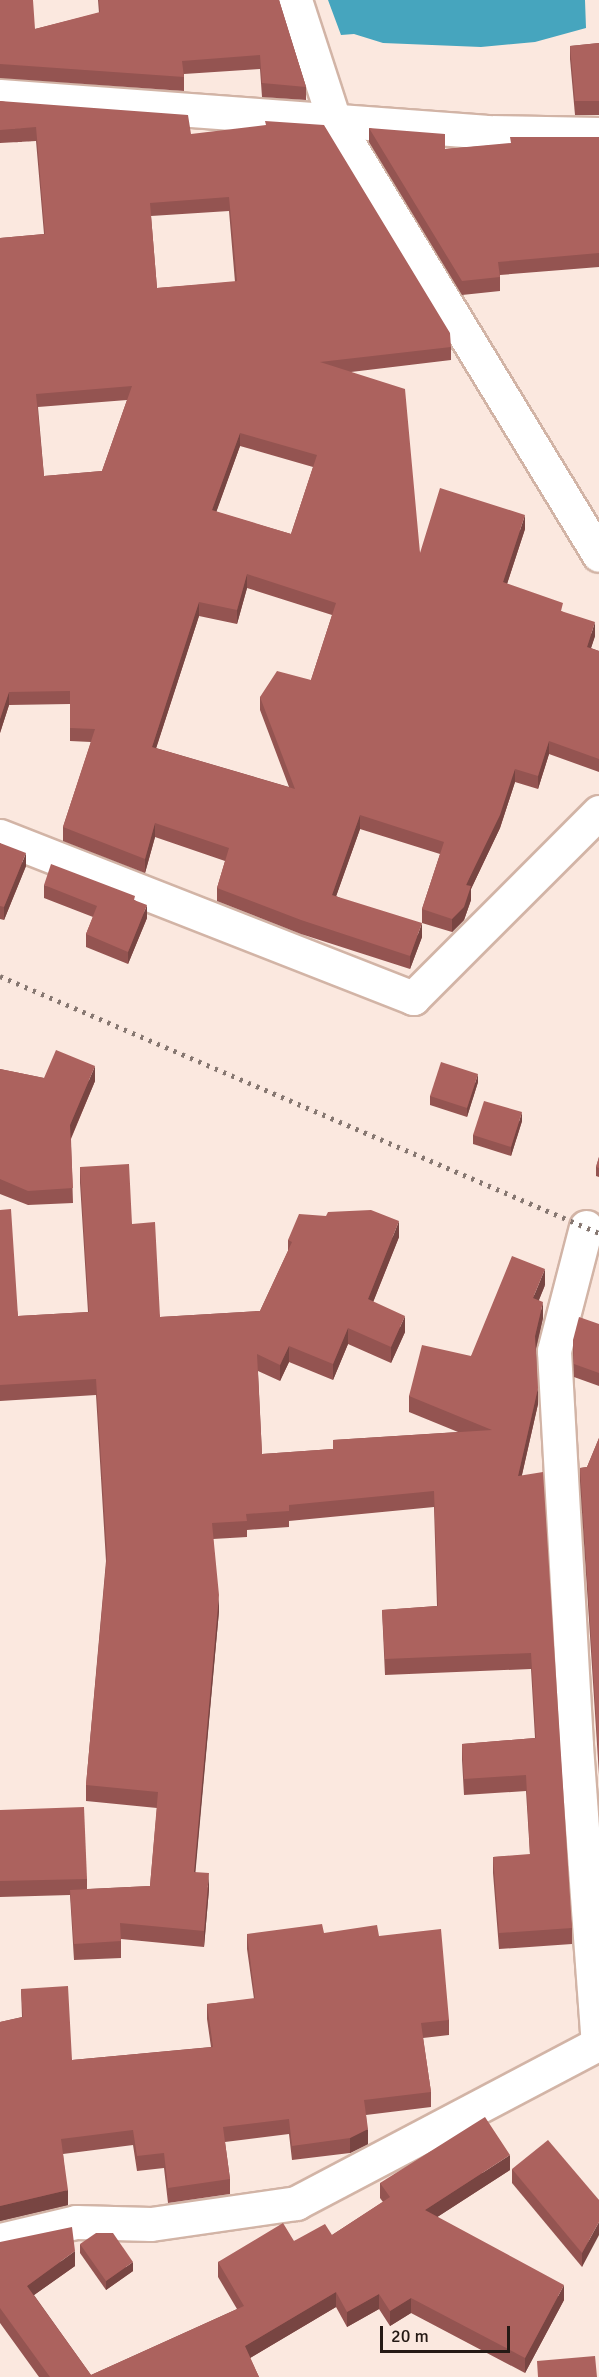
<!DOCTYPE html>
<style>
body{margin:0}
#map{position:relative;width:599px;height:2377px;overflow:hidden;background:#fbe8df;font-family:Signika,sans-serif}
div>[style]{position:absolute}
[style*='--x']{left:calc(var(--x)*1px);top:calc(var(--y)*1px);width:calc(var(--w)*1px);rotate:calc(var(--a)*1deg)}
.water>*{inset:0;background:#46a5be}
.roads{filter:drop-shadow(2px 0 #d2b4a6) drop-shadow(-2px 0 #d2b4a6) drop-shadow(0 2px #d2b4a6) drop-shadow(0 -2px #d2b4a6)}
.street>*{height:33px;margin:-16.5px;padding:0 16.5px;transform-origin:16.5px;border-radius:16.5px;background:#fff}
.rail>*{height:4.5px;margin-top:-2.25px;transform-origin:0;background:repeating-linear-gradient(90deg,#867771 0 3px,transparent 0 9px)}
.wall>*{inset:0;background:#945451}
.shaded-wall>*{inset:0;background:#784542}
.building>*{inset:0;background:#ac625e}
span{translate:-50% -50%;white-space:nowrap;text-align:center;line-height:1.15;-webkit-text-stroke:5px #fbe8df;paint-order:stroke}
.scale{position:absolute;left:380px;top:2326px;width:130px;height:27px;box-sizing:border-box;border:3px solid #251a15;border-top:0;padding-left:8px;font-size:18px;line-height:21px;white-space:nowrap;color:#251a15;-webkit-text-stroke:4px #fbe8df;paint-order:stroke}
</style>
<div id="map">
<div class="water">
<div style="clip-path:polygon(328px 0,585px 0,586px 28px,535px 42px,481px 47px,383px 43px,354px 34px,341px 35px)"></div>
</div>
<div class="roads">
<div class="street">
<div style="--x:295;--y:0;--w:126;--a:72"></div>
<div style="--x:334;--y:120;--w:509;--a:58.65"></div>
<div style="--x:0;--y:96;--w:486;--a:4.2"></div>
<div style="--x:485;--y:132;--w:114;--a:1"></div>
<div style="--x:0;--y:836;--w:444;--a:21.4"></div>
<div style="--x:413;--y:998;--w:263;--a:-45"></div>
<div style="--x:586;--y:1227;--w:128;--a:104.5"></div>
<div style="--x:554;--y:1351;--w:396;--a:86.8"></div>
<div style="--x:576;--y:1746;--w:298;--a:85.8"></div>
<div style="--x:0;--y:2240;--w:78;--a:-13.3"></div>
<div style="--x:76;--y:2222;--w:75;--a:1.5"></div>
<div style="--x:151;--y:2224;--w:147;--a:-8.2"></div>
<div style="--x:296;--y:2203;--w:343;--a:-27.8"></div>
</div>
</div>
<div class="rail">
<div style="--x:0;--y:976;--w:652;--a:23.22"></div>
</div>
<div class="wall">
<div style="clip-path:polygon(0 0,35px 29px,99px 13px,98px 0,279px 0,306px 87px,306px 100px,262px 97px,260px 69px,184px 74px,184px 91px,0 78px)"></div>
<div style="clip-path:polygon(599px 43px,599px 115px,575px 115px,570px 59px,570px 46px)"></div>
<div style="clip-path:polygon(evenodd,0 101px,191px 134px,451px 347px,451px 360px,351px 372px,420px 553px,525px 529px,507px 584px,563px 612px,595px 636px,591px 648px,599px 651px,599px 772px,549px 754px,538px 789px,515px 782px,500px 828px,471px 889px,471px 900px,464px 920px,452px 932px,422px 923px,422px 909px,440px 854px,360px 829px,336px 896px,422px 937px,410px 969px,301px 934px,217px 901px,217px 888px,225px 861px,155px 837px,145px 873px,63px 841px,63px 827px,91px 742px,70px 741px,70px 704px,9px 705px,0 733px,0 238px,44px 234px,36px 141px,0 143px,0 101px,229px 211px,235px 282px,157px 288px,151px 216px,229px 211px,0 101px,127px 400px,102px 471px,44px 476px,38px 407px,127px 400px,0 101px,240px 446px,313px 467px,291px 534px,216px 512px,240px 446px,0 101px,247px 588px,332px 615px,311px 680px,260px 697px,260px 710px,289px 787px,156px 748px,199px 616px,237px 624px,247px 588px)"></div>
<div style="clip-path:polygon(369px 128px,445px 149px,599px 137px,599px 267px,500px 275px,500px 291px,462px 295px,369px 142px)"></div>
<div style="clip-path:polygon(0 843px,26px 866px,4px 920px,0 919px)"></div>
<div style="clip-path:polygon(44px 885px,135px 900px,147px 918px,128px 964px,86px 947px,86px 934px,93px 917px,44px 898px)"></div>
<div style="clip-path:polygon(0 1069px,44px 1078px,95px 1081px,71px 1139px,73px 1203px,28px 1205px,0 1194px)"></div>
<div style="clip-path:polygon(478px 1082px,467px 1117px,430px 1105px,430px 1096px)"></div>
<div style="clip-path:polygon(522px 1121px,511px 1156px,473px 1144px,473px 1135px)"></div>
<div style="clip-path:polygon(599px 1157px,599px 1177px,596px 1176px,596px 1167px)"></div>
<div style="clip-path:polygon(80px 1167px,132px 1224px,160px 1317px,260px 1311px,288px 1251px,288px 1240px,399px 1237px,373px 1302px,405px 1332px,391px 1363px,348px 1344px,333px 1380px,289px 1362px,280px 1381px,258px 1371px,262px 1454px,333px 1449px,333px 1440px,458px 1432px,409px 1412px,409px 1396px,471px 1356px,545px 1285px,539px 1300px,543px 1318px,536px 1349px,538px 1404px,522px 1475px,572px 1928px,572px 1944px,499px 1949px,493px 1873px,493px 1857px,530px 1855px,526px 1791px,464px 1795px,462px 1760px,462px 1744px,535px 1738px,531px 1669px,385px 1675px,382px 1610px,437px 1606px,434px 1507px,289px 1521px,289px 1527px,247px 1530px,247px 1537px,213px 1539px,219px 1611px,195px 1872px,209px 1889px,204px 1947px,121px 1939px,121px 1958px,74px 1960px,70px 1895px,0 1897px,0 1810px,87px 1879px,87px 1889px,150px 1886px,157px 1808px,86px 1801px,86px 1785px,106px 1561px,96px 1395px,0 1401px,0 1210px,18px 1316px,88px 1312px,80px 1183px)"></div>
<div style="clip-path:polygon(599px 1324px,599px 1386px,574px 1377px,573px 1353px,573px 1340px)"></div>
<div style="clip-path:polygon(599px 1438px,599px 1775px,580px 1481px,580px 1468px,587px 1467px)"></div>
<div style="clip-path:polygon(324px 1933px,379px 1936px,449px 2020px,449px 2035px,423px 2038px,431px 2092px,431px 2107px,366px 2115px,368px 2144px,350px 2153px,292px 2160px,289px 2134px,225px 2142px,230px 2179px,230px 2194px,168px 2203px,164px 2168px,137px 2171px,133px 2145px,63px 2154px,68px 2205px,0 2221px,0 2022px,22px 2017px,21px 1989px,72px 2060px,211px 2047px,207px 2019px,207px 2004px,254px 1999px,247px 1949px,247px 1934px)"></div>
<div style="clip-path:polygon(512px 2169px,599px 2200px,582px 2267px,512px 2183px)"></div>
<div style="clip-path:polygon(510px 2170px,437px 2217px,564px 2300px,525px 2373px,411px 2313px,390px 2326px,379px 2309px,347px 2327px,336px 2307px,250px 2358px,259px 2377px,39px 2377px,0 2323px,0 2242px,75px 2266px,34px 2295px,91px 2375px,237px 2309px,218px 2277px,218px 2262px,294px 2241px,332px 2235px,383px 2202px,380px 2198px,380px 2183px)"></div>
<div style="clip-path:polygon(80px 2244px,133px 2271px,106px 2290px,80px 2253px)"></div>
</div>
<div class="shaded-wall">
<div style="clip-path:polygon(240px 433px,240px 446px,212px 524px,212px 510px)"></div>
<div style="clip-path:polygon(525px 515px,525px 529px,503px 596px,503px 582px)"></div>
<div style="clip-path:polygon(247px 574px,247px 588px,237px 624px,237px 610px)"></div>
<div style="clip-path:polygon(199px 602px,199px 616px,152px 761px,152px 747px)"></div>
<div style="clip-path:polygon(595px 622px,595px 636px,587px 660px,587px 647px)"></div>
<div style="clip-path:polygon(9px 692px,9px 705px,0 733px,0 719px)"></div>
<div style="clip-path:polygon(549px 741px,549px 754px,538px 789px,538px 776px)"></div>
<div style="clip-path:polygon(515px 769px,515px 782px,500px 828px,471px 889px,471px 900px,464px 920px,452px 932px,452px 919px)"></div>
<div style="clip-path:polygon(360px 815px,360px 829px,332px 908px,332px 895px)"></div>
<div style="clip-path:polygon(155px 823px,155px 837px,145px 873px,145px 859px)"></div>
<div style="clip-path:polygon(26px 853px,26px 866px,4px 920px,4px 907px)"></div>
<div style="clip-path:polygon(147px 905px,147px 918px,128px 964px,128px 952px)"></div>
<div style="clip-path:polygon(422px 923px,422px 937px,410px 969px,410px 956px)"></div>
<div style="clip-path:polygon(95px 1066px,95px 1081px,70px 1140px,70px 1125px)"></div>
<div style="clip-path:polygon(478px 1074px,478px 1082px,467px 1117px,467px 1108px)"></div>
<div style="clip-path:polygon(522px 1112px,522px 1121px,511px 1156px,511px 1147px)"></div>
<div style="clip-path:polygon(399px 1221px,399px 1237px,368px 1315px,368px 1299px)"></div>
<div style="clip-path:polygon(545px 1269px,545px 1285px,533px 1314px,533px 1298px)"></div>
<div style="clip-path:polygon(543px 1302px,543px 1318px,535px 1352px,535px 1336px)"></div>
<div style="clip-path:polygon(405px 1316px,405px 1332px,391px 1363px,391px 1347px)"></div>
<div style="clip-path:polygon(348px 1328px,348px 1344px,333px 1380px,333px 1364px)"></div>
<div style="clip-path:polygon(289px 1346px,289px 1362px,280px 1381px,280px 1365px)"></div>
<div style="clip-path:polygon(538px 1388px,538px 1404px,518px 1492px,518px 1476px)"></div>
<div style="clip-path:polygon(219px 1595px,219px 1611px,194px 1888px,194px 1872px)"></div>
<div style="clip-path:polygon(209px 1873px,209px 1889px,204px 1947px,204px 1931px)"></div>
<div style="clip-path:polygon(368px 2129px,368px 2144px,350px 2153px,350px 2138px)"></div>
<div style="clip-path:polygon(510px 2155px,510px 2170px,425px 2225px,425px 2210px)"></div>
<div style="clip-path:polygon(68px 2190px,68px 2205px,0 2221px,0 2206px)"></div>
<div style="clip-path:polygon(599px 2222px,599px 2235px,582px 2267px,582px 2253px)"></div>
<div style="clip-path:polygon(75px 2251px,75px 2266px,27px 2300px,27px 2286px)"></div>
<div style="clip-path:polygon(133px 2262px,133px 2271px,106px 2290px,106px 2281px)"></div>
<div style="clip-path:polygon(564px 2285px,564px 2300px,525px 2373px,525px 2358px)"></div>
<div style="clip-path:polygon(336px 2292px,336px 2307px,245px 2361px,245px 2346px)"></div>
<div style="clip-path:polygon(379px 2294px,379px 2309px,347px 2327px,347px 2312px)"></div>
<div style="clip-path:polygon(411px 2298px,411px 2313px,390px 2326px,390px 2311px)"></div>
</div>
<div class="building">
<div style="clip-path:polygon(0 0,33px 0,35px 29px,100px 12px,99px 0,279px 0,306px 87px,262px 83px,260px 55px,182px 61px,184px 77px,0 64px)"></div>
<div style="clip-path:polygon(599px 43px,599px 101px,575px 101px,570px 46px)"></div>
<div style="clip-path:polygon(evenodd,0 101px,188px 115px,191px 134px,266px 125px,265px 121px,324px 125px,450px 333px,451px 347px,320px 362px,405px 389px,420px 553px,440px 488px,525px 515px,503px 582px,563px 603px,561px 611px,595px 622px,587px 647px,599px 651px,599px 759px,549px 741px,538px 776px,515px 769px,500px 815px,466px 885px,471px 886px,464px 907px,452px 919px,422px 909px,444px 842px,360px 815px,332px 895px,422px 923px,410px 956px,301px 920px,217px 888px,229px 848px,155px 823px,145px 859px,63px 827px,95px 729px,70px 728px,70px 691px,9px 692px,0 719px,0 238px,45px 234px,36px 127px,0 130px,0 101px,229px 197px,237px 281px,157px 288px,150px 203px,229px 197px,0 101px,132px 386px,102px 471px,44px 476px,36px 394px,132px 386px,0 101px,240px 433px,317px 455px,291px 534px,212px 510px,240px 433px,0 101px,247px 574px,336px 603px,311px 680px,277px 671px,260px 697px,295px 789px,152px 747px,199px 602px,237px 610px,247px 574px)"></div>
<div style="clip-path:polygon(369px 128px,445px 134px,445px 149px,511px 143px,510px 137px,599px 137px,599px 253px,498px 262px,500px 277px,462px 281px)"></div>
<div style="clip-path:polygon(0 843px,26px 853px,4px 907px,0 906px)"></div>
<div style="clip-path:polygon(51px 864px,135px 896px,134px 900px,147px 905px,128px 952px,86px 934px,97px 906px,44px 885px)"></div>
<div style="clip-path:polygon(56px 1050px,95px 1066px,70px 1125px,73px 1188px,28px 1191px,0 1179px,0 1069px,44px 1078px)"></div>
<div style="clip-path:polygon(441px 1062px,478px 1074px,467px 1108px,430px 1096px)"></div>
<div style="clip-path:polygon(484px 1101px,522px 1112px,511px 1147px,473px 1135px)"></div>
<div style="clip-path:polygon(599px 1157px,599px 1168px,596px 1167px)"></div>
<div style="clip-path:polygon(129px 1164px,132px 1224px,155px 1222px,160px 1317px,260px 1311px,292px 1242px,288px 1240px,299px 1214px,326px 1216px,328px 1212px,371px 1210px,399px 1221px,368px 1299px,405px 1316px,391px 1347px,348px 1328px,333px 1364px,289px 1346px,280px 1365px,257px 1354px,262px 1454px,333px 1449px,333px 1440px,492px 1430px,409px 1396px,422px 1345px,471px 1356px,512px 1256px,545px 1269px,533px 1298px,543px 1302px,535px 1336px,538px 1388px,518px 1476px,543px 1472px,572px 1928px,499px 1933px,493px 1857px,530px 1854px,526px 1775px,464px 1779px,462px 1744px,536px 1738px,531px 1653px,385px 1659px,382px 1610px,438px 1606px,434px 1491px,289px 1505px,289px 1511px,246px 1514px,247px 1521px,212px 1523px,219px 1595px,194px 1872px,209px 1873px,204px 1931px,120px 1923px,121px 1941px,74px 1944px,70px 1890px,150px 1886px,158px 1792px,86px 1785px,107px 1555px,96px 1379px,0 1385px,0 1210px,11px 1209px,18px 1316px,89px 1312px,80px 1167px)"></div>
<div style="clip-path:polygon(579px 1317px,599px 1324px,599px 1373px,574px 1364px,573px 1340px)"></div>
<div style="clip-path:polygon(599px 1438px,599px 1762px,580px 1468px,587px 1467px)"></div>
<div style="clip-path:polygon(84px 1807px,87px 1879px,0 1881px,0 1810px)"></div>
<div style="clip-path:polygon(322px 1924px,324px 1933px,377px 1925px,379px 1936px,441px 1929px,449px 2020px,421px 2023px,431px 2092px,364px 2100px,368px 2129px,350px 2138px,292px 2146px,289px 2119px,223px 2127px,230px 2179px,168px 2188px,164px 2153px,137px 2156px,133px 2130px,61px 2139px,68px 2190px,0 2206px,0 2022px,23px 2017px,21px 1989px,68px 1986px,72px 2060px,213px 2047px,207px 2004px,255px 1998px,247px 1934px)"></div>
<div style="clip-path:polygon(485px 2117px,510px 2155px,425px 2210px,564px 2285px,525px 2358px,411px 2298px,390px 2311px,379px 2294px,347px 2312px,336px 2292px,245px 2346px,259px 2377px,50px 2377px,0 2308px,0 2242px,72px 2227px,75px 2251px,27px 2286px,91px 2375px,244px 2306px,218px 2262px,283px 2223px,294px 2241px,325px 2224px,332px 2235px,390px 2197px,380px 2183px)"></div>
<div style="clip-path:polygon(548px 2140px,599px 2200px,599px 2222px,582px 2253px,512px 2169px)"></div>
<div style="clip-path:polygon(96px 2233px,113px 2233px,133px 2262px,106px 2281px,80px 2244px)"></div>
<div style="clip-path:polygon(595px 2356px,597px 2377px,538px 2377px,537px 2361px)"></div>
</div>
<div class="scale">20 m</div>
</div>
